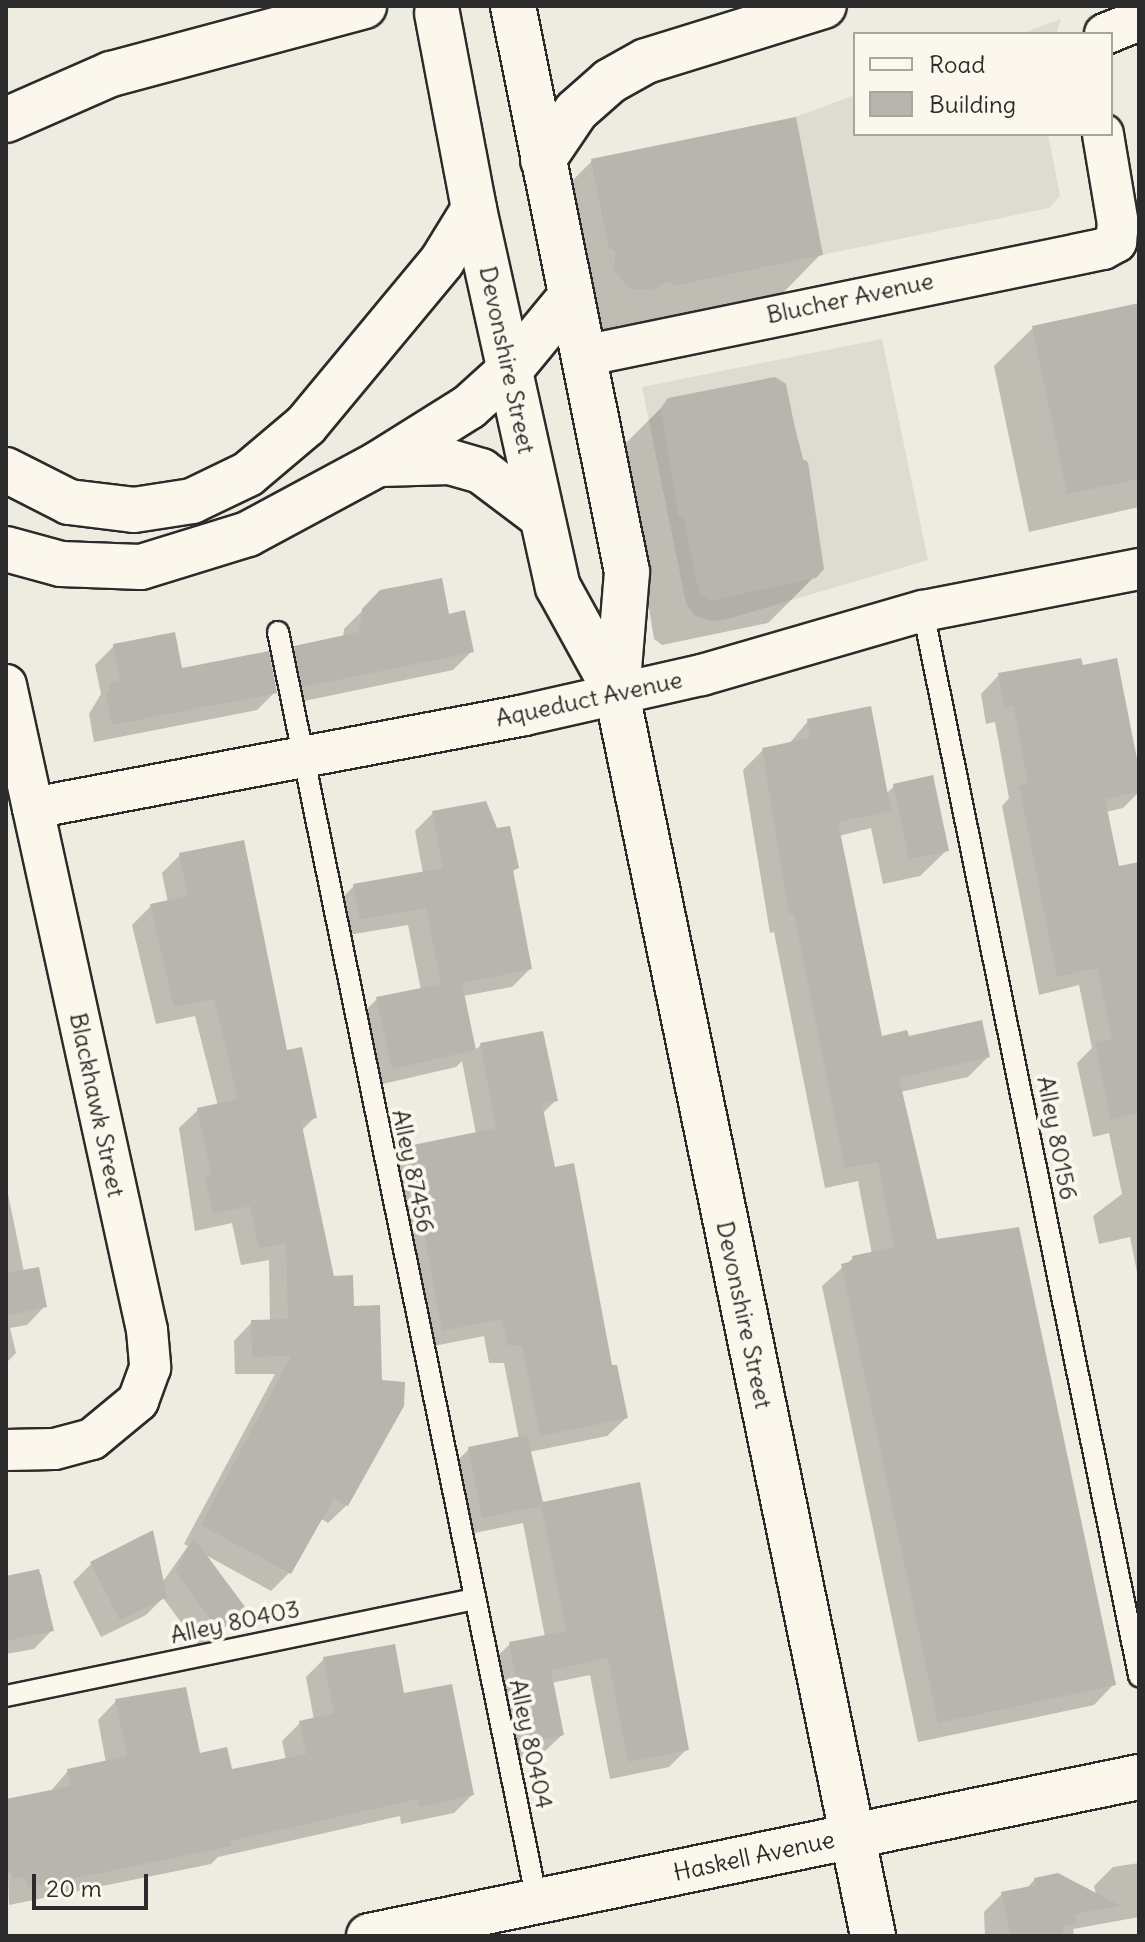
<!DOCTYPE html>
<style>
body{margin:0}
#map{position:relative;width:1145px;height:1942px;overflow:hidden;background:#eeebe0;font-family:Delius,sans-serif}
div>[style]{position:absolute}
[style*='--x']{left:calc(var(--x)*1px);top:calc(var(--y)*1px);width:calc(var(--w)*1px);rotate:calc(var(--a)*1deg)}
.built>*{inset:0;background:#dedbd1}
.shadow>*{inset:0;background:#0003}
.building>*{inset:0;background:#b8b5ae}
.roads{filter:drop-shadow(2px 0 #2b2b2b) drop-shadow(-2px 0 #2b2b2b) drop-shadow(0 2px #2b2b2b) drop-shadow(0 -2px #2b2b2b)}
.lane>*{height:20px;margin:-10px;padding:0 10px;transform-origin:10px;border-radius:10px;background:#fbf7ec}
.street>*{height:40px;margin:-20px;padding:0 20px;transform-origin:20px;border-radius:20px;background:#fbf7ec}
.secondary>*{height:44px;margin:-22px;padding:0 22px;transform-origin:22px;border-radius:22px;background:#fbf7ec}
.primary>*{height:44px;margin:-22px;padding:0 22px;transform-origin:22px;border-radius:22px;background:#fbf7ec}
.highway>*{height:44px;margin:-22px;padding:0 22px;transform-origin:22px;border-radius:22px;background:#fbf7ec}
span{translate:-50% -50%;white-space:nowrap;text-align:center;line-height:1.15;-webkit-text-stroke:8px #fbf7ec;paint-order:stroke}
.street-label{font-size:24px;color:#2b2b2b}
.frame{position:absolute;inset:0;border:8px solid #2b2b2b;pointer-events:none}
.legend{position:absolute;left:853px;top:32px;width:260px;height:104px;box-sizing:border-box;background:#fbf7ec;border:2px solid #a8a59f;margin:0;padding:10px 14px;list-style:none;font-size:24px;color:#2b2b2b}
.legend li{display:flex;align-items:center;gap:16px;height:40px}
.legend b{width:40px;border:2px solid #a8a59f}
.scale{position:absolute;left:32px;top:1874px;width:116px;height:36px;box-sizing:border-box;border:4px solid #2b2b2b;border-top:0;padding-left:10px;font-size:24px;line-height:28px;white-space:nowrap;color:#2b2b2b;-webkit-text-stroke:6px #fbf7ec;paint-order:stroke}
</style>
<div id="map">
<div class="built">
<div style="clip-path:polygon(1061px 19px,1056px 34px,1021px 34px)"></div>
<div style="clip-path:polygon(855px 95px,855px 134px,1048px 134px,1060px 196px,1049px 208px,676px 285px,667px 281px,631px 289px,614px 270px,616px 251px,609px 247px,591px 159px,795px 117px)"></div>
<div style="clip-path:polygon(882px 339px,928px 560px,731px 618px,713px 621px,695px 616px,686px 603px,642px 387px)"></div>
</div>
<div class="shadow">
<div style="clip-path:polygon(592px 161px,821px 254px,776px 300px,629px 330px,620px 325px,605px 335px,585px 334px,546px 207px)"></div>
<div style="clip-path:polygon(1139px 305px,1139px 507px,1029px 532px,994px 366px,1033px 328px)"></div>
<div style="clip-path:polygon(784px 385px,810px 487px,814px 577px,768px 623px,662px 645px,654px 639px,623px 446px,669px 400px)"></div>
<div style="clip-path:polygon(381px 592px,447px 616px,471px 652px,453px 670px,285px 705px,277px 666px,295px 648px,343px 638px,344px 629px)"></div>
<div style="clip-path:polygon(114px 646px,181px 671px,275px 692px,257px 710px,94px 742px,89px 714px,101px 694px,95px 665px)"></div>
<div style="clip-path:polygon(999px 675px,1139px 778px,1139px 792px,1123px 808px,1106px 812px,1117px 868px,1139px 864px,1139px 1282px,1130px 1237px,1099px 1244px,1093px 1216px,1122px 1194px,1109px 1133px,1093px 1137px,1077px 1063px,1092px 1048px,1079px 985px,1039px 995px,1002px 806px,1009px 798px,995px 722px,986px 724px,981px 694px)"></div>
<div style="clip-path:polygon(808px 721px,886px 794px,894px 786px,947px 850px,920px 876px,883px 884px,871px 828px,839px 836px,881px 1038px,907px 1038px,988px 1057px,968px 1077px,900px 1092px,935px 1241px,1114px 1684px,1094px 1705px,918px 1742px,822px 1286px,853px 1258px,872px 1254px,858px 1181px,825px 1188px,774px 932px,770px 933px,743px 770px,763px 750px,788px 745px)"></div>
<div style="clip-path:polygon(433px 813px,517px 868px,511px 873px,530px 969px,512px 987px,463px 996px,474px 1051px,481px 1045px,556px 1100px,542px 1114px,554px 1169px,626px 1418px,607px 1436px,529px 1452px,541px 1504px,687px 1749px,669px 1767px,610px 1779px,590px 1675px,551px 1683px,562px 1735px,543px 1753px,510px 1760px,491px 1662px,510px 1644px,545px 1637px,523px 1523px,464px 1535px,451px 1467px,469px 1449px,519px 1439px,504px 1363px,489px 1363px,484px 1336px,424px 1348px,390px 1167px,409px 1148px,476px 1134px,462px 1061px,456px 1067px,374px 1086px,359px 1017px,377px 999px,421px 990px,408px 925px,342px 936px,336px 904px,354px 886px,423px 873px,415px 831px)"></div>
<div style="clip-path:polygon(180px 855px,315px 1117px,301px 1131px,347px 1505px,328px 1523px,320px 1518px,290px 1572px,271px 1591px,204px 1554px,245px 1610px,200px 1648px,163px 1598px,146px 1615px,101px 1637px,73px 1582px,91px 1564px,162px 1583px,188px 1546px,184px 1544px,275px 1374px,235px 1374px,234px 1341px,252px 1322px,270px 1322px,269px 1260px,241px 1265px,232px 1223px,195px 1231px,179px 1128px,198px 1110px,218px 1106px,195px 1016px,156px 1024px,132px 925px,151px 906px,168px 903px,162px 873px)"></div>
<div style="clip-path:polygon(6px 1184px,24px 1272px,45px 1306px,27px 1325px,10px 1328px,16px 1353px,6px 1363px)"></div>
<div style="clip-path:polygon(41px 1574px,52px 1630px,34px 1649px,6px 1654px,6px 1578px)"></div>
<div style="clip-path:polygon(324px 1659px,403px 1696px,472px 1795px,454px 1813px,401px 1824px,400px 1816px,218px 1857px,211px 1864px,9px 1905px,6px 1801px,50px 1792px,68px 1771px,106px 1763px,98px 1720px,116px 1701px,231px 1772px,286px 1760px,282px 1741px,300px 1723px,314px 1720px,306px 1677px)"></div>
<div style="clip-path:polygon(1139px 1863px,1139px 1917px,1073px 1929px,1074px 1936px,985px 1936px,984px 1912px,1002px 1894px,1026px 1889px,1035px 1879px,1096px 1895px,1094px 1886px,1113px 1867px)"></div>
</div>
<div class="building">
<div style="clip-path:polygon(796px 117px,823px 255px,675px 285px,667px 281px,653px 290px,631px 289px,614px 270px,616px 251px,609px 247px,591px 159px)"></div>
<div style="clip-path:polygon(1139px 303px,1139px 479px,1067px 494px,1032px 326px)"></div>
<div style="clip-path:polygon(775px 377px,786px 384px,801px 458px,808px 462px,824px 569px,816px 578px,709px 601px,699px 593px,684px 519px,678px 515px,661px 408px,668px 398px)"></div>
<div style="clip-path:polygon(442px 578px,449px 614px,465px 610px,474px 652px,303px 687px,294px 646px,359px 632px,362px 609px,380px 590px)"></div>
<div style="clip-path:polygon(175px 632px,182px 668px,269px 651px,277px 693px,112px 725px,106px 693px,111px 692px,109px 683px,120px 681px,113px 644px)"></div>
<div style="clip-path:polygon(1081px 658px,1083px 665px,1117px 658px,1139px 769px,1139px 792px,1105px 799px,1119px 866px,1139px 862px,1139px 1113px,1111px 1120px,1095px 1043px,1112px 1039px,1097px 968px,1057px 977px,1019px 786px,1028px 784px,1013px 705px,1004px 707px,998px 673px)"></div>
<div style="clip-path:polygon(871px 706px,891px 811px,838px 822px,882px 1036px,907px 1030px,909px 1036px,982px 1020px,990px 1057px,899px 1078px,937px 1239px,1019px 1227px,1116px 1685px,938px 1723px,841px 1264px,853px 1261px,852px 1256px,894px 1247px,878px 1162px,845px 1168px,794px 913px,789px 914px,762px 748px,810px 738px,807px 719px)"></div>
<div style="clip-path:polygon(933px 775px,949px 851px,909px 859px,893px 784px)"></div>
<div style="clip-path:polygon(486px 801px,497px 828px,510px 826px,519px 868px,513px 870px,532px 969px,462px 983px,476px 1050px,392px 1069px,376px 997px,441px 984px,426px 908px,360px 919px,353px 884px,443px 868px,432px 811px)"></div>
<div style="clip-path:polygon(244px 840px,287px 1050px,302px 1047px,317px 1118px,301px 1121px,334px 1276px,353px 1275px,354px 1306px,380px 1305px,382px 1380px,405px 1382px,404px 1406px,348px 1506px,334px 1498px,291px 1574px,201px 1525px,291px 1356px,253px 1357px,252px 1350px,251px 1320px,288px 1319px,286px 1243px,259px 1248px,250px 1206px,213px 1214px,205px 1176px,211px 1174px,197px 1108px,238px 1099px,214px 999px,174px 1007px,150px 904px,188px 896px,179px 853px)"></div>
<div style="clip-path:polygon(543px 1031px,558px 1101px,542px 1104px,555px 1167px,574px 1163px,612px 1365px,617px 1365px,628px 1418px,540px 1436px,522px 1346px,507px 1345px,502px 1319px,442px 1331px,408px 1146px,496px 1128px,480px 1043px)"></div>
<div style="clip-path:polygon(39px 1267px,47px 1307px,6px 1316px,6px 1273px)"></div>
<div style="clip-path:polygon(527px 1435px,543px 1502px,640px 1482px,689px 1750px,628px 1762px,608px 1658px,551px 1670px,564px 1735px,528px 1743px,509px 1642px,566px 1631px,541px 1506px,482px 1518px,468px 1447px)"></div>
<div style="clip-path:polygon(153px 1530px,167px 1597px,120px 1620px,90px 1562px)"></div>
<div style="clip-path:polygon(194px 1538px,248px 1611px,219px 1631px,175px 1571px)"></div>
<div style="clip-path:polygon(39px 1569px,54px 1631px,6px 1641px,6px 1576px)"></div>
<div style="clip-path:polygon(395px 1644px,404px 1693px,452px 1684px,474px 1795px,419px 1807px,418px 1799px,230px 1841px,231px 1846px,28px 1888px,25px 1877px,13px 1879px,12px 1872px,6px 1874px,6px 1799px,71px 1786px,67px 1769px,127px 1756px,115px 1699px,186px 1687px,200px 1753px,227px 1747px,232px 1769px,306px 1754px,299px 1721px,334px 1713px,323px 1657px)"></div>
<div style="clip-path:polygon(1058px 1873px,1121px 1906px,1075px 1914px,1077px 1923px,1062px 1926px,1064px 1936px,1011px 1936px,1001px 1892px,1036px 1885px,1034px 1878px)"></div>
</div>
<div class="roads">
<div class="lane">
<div style="--x:923;--y:611;--w:1087;--a:78.53"></div>
<div style="--x:278;--y:632;--w:1294;--a:78.46"></div>
<div style="--x:6;--y:1696;--w:479;--a:-11.7"></div>
</div>
<div class="street">
<div style="--x:1105;--y:34;--w:37;--a:-22"></div>
<div style="--x:583;--y:356;--w:531;--a:-11.63"></div>
<div style="--x:1103;--y:249;--w:15;--a:-28"></div>
<div style="--x:1116;--y:242;--w:18;--a:-84"></div>
<div style="--x:1118;--y:224;--w:91;--a:-99.5"></div>
<div style="--x:6;--y:685;--w:660;--a:77.67"></div>
<div style="--x:147;--y:1330;--w:38;--a:85"></div>
<div style="--x:150;--y:1368;--w:35;--a:110"></div>
<div style="--x:138;--y:1401;--w:60;--a:140.4"></div>
<div style="--x:92;--y:1439;--w:39;--a:165"></div>
<div style="--x:54;--y:1449;--w:48;--a:178.8"></div>
<div style="--x:33;--y:808;--w:500;--a:-10.7"></div>
<div style="--x:524;--y:715;--w:182;--a:-12.7"></div>
<div style="--x:702;--y:675;--w:230;--a:-16.2"></div>
<div style="--x:923;--y:611;--w:220;--a:-11"></div>
</div>
<div class="secondary">
<div style="--x:369;--y:1936;--w:786;--a:-11.67"></div>
</div>
<div class="primary">
<div style="--x:513;--y:6;--w:577;--a:78.61"></div>
<div style="--x:627;--y:572;--w:122;--a:94.7"></div>
<div style="--x:617;--y:694;--w:1268;--a:78.35"></div>
<div style="--x:437;--y:13;--w:199;--a:79.3"></div>
<div style="--x:474;--y:209;--w:387;--a:77.5"></div>
<div style="--x:558;--y:587;--w:122;--a:61.1"></div>
</div>
<div class="highway">
<div style="--x:6;--y:120;--w:115;--a:-23.7"></div>
<div style="--x:111;--y:74;--w:262;--a:-15"></div>
<div style="--x:543;--y:160;--w:59;--a:-56"></div>
<div style="--x:576;--y:111;--w:45;--a:-41.4"></div>
<div style="--x:610;--y:81;--w:41;--a:-29.1"></div>
<div style="--x:646;--y:61;--w:186;--a:-17.2"></div>
<div style="--x:381;--y:464;--w:69;--a:-1.7"></div>
<div style="--x:450;--y:462;--w:32;--a:16"></div>
<div style="--x:481;--y:471;--w:76;--a:37"></div>
<div style="--x:6;--y:470;--w:71;--a:26.9"></div>
<div style="--x:69;--y:502;--w:65;--a:7"></div>
<div style="--x:134;--y:510;--w:59;--a:-8.8"></div>
<div style="--x:192;--y:501;--w:62;--a:-25.7"></div>
<div style="--x:248;--y:474;--w:76;--a:-40.2"></div>
<div style="--x:306;--y:425;--w:213;--a:-50.3"></div>
<div style="--x:442;--y:261;--w:61;--a:-58.4"></div>
<div style="--x:6;--y:549;--w:57;--a:15.3"></div>
<div style="--x:61;--y:564;--w:80;--a:2.1"></div>
<div style="--x:141;--y:567;--w:112;--a:-17.1"></div>
<div style="--x:248;--y:534;--w:148;--a:-28.3"></div>
<div style="--x:378;--y:464;--w:107;--a:-32.1"></div>
<div style="--x:469;--y:407;--w:55;--a:-42.1"></div>
<div style="--x:510;--y:370;--w:96;--a:-50.5"></div>
</div>
</div>
<div class="street-label">
<span style="left:850px;top:298px;rotate:-12deg">Blucher Avenue</span>
<span style="left:507px;top:360px;rotate:78deg">Devonshire Street</span>
<span style="left:589px;top:699px;rotate:-12deg">Aqueduct Avenue</span>
<span style="left:97px;top:1105px;rotate:78deg">Blackhawk Street</span>
<span style="left:1057px;top:1138px;rotate:79deg">Alley 80156</span>
<span style="left:413px;top:1171px;rotate:78deg">Alley 87456</span>
<span style="left:744px;top:1315px;rotate:78deg">Devonshire Street</span>
<span style="left:235px;top:1622px;rotate:-12deg">Alley 80403</span>
<span style="left:531px;top:1744px;rotate:78deg">Alley 80404</span>
<span style="left:754px;top:1856px;rotate:-12deg">Haskell Avenue</span>
</div>
<div class="frame"></div>
<ul class="legend">
<li><b style="height:10px;background:#fbf7ec"></b>Road</li>
<li><b style="height:22px;background:#b8b5ae"></b>Building</li>
</ul>
<div class="scale">20 m</div>
</div>
